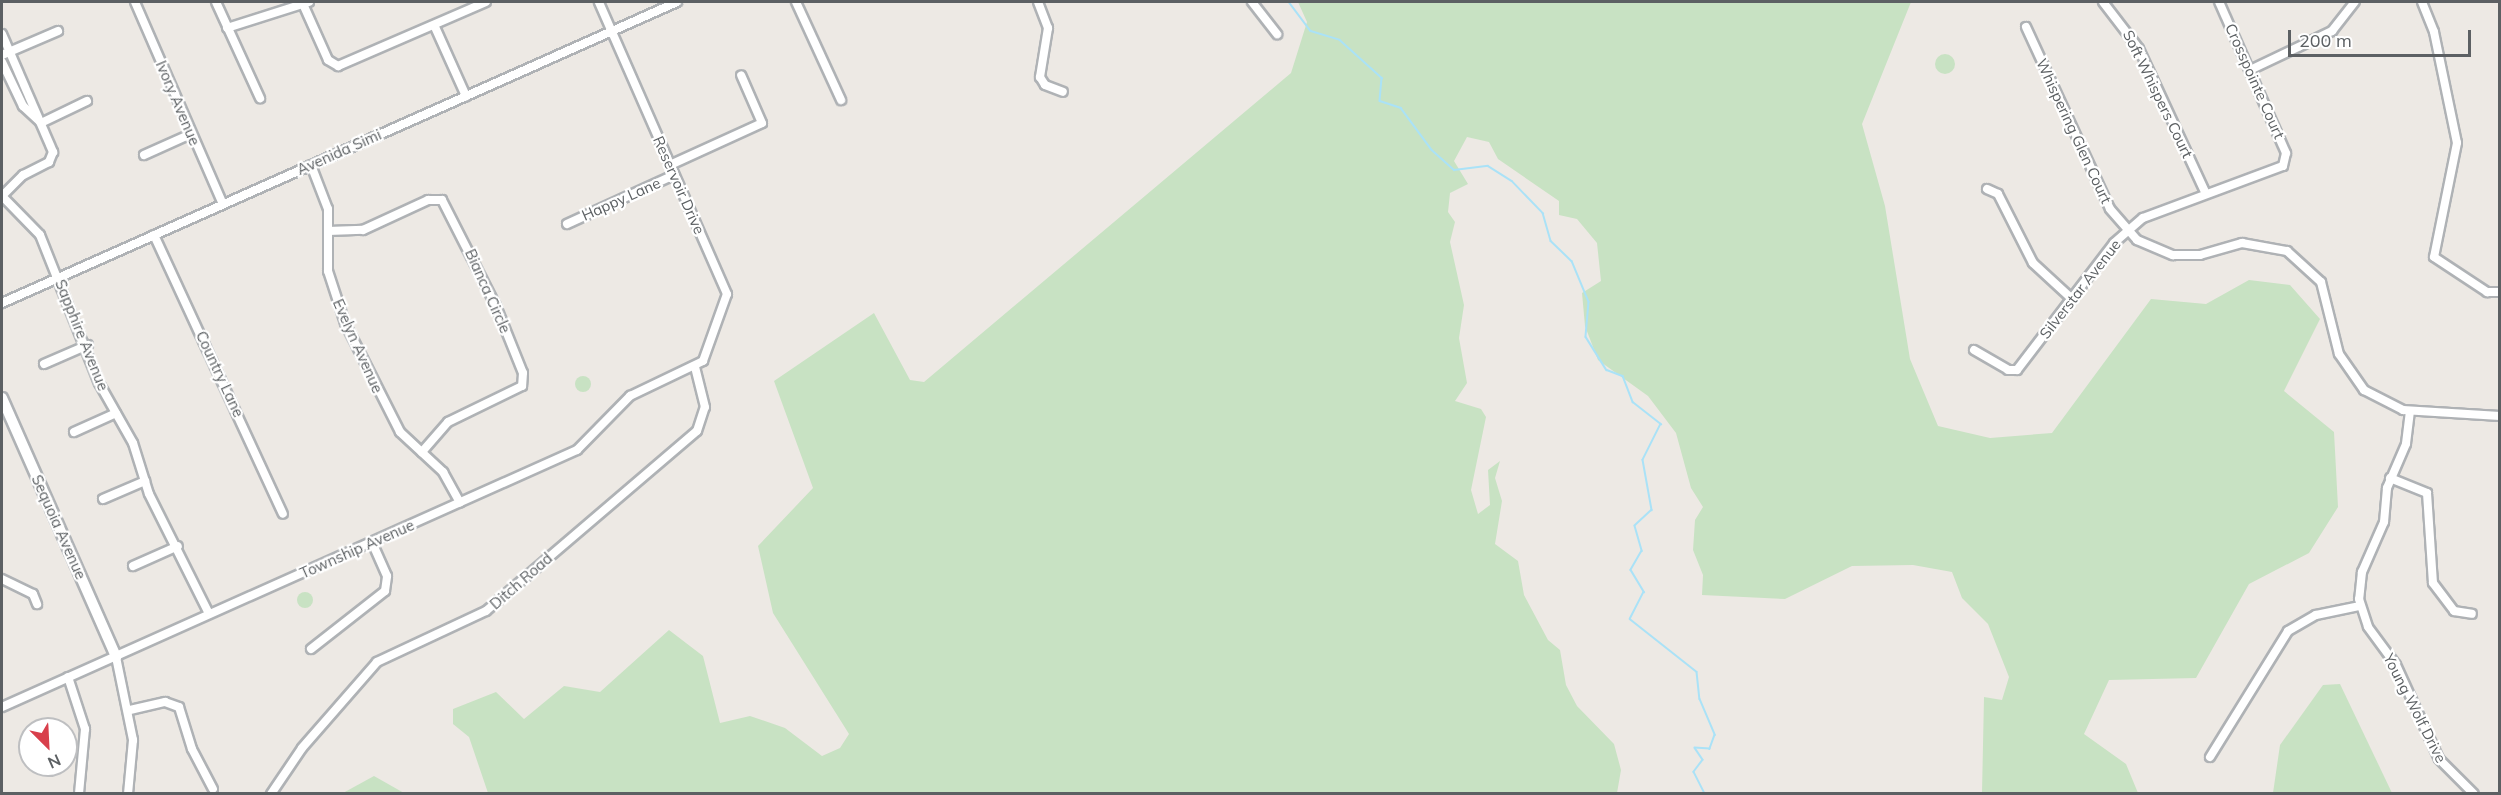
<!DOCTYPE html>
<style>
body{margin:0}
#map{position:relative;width:2501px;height:795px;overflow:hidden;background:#ede9e4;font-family:Mulish,sans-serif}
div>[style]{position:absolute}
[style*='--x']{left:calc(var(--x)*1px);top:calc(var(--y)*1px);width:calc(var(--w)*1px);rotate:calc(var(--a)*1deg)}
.green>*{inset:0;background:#c8e2c3}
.round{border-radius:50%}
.stream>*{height:1.5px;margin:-0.75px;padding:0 0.75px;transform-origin:0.75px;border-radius:0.75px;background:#aae2f7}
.roads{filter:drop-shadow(2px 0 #afb2b5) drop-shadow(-2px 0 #afb2b5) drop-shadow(0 2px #afb2b5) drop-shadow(0 -2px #afb2b5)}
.street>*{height:8px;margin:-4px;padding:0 4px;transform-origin:4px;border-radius:4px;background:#fff}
.secondary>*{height:10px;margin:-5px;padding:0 5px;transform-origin:5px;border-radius:5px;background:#fff}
span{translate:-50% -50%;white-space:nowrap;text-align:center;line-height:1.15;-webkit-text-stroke:4.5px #fff;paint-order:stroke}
.street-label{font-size:15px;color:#5c6063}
.frame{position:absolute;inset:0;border:3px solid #5c6063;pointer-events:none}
.north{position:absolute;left:18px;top:717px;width:60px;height:60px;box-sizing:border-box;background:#fff;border:2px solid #bebfc1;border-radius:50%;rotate:156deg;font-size:16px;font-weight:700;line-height:24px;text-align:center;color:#5c6063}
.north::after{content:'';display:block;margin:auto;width:21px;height:27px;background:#d83f4b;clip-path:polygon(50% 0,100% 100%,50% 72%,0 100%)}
.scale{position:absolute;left:2288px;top:30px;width:183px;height:27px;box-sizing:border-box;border:3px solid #5c6063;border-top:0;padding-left:8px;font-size:18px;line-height:21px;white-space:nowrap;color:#5c6063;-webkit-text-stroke:4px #fff;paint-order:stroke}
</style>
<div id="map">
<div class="green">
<div style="clip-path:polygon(1298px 2px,1911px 2px,1862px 124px,1885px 206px,1910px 359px,1938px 426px,1990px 438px,2052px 433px,2151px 299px,2206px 304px,2249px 280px,2290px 285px,2320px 319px,2284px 391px,2334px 432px,2338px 507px,2309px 553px,2249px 584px,2196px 678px,2109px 680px,2084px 734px,2126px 764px,2138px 793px,1982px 793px,1984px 697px,2002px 700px,2009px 677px,1988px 624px,1962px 598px,1952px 572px,1913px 565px,1852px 566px,1785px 599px,1702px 595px,1703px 575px,1693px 550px,1695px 520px,1703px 507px,1691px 488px,1676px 433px,1648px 396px,1598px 360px,1585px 326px,1582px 293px,1601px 281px,1597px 243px,1577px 219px,1559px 215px,1559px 201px,1498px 159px,1489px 142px,1467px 137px,1454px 161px,1468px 184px,1450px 193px,1448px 212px,1455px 222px,1450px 242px,1464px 305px,1459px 338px,1467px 383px,1455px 401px,1481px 409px,1486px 417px,1471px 490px,1478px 514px,1490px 505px,1488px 470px,1500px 461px,1495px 478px,1502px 501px,1495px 544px,1518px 561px,1524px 595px,1548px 640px,1560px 650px,1566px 685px,1577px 706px,1614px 744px,1621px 770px,1617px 793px,488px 793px,469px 737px,453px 724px,453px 709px,496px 692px,524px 719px,564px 686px,600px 692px,669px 630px,703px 656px,720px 723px,750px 716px,785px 728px,822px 756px,840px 748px,849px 734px,773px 613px,758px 546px,813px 488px,774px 381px,874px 313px,910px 380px,924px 382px,1291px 73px,1307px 22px)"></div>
<div class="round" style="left:1935px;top:54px;width:20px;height:20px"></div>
<div class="round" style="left:575px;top:376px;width:16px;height:16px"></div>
<div class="round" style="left:297px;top:592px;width:16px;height:16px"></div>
<div style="clip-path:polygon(2340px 684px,2392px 793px,2273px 793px,2280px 745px,2323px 685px)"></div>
<div style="clip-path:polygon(374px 776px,404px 793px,343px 793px)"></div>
</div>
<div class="stream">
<div style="--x:1289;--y:2;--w:36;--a:53"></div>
<div style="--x:1311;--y:31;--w:30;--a:17"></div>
<div style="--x:1340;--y:40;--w:57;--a:42.1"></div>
<div style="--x:1382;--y:78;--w:23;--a:95"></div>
<div style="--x:1380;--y:101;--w:22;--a:18"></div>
<div style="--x:1401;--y:108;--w:52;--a:53.6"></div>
<div style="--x:1432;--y:150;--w:30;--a:42"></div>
<div style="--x:1454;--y:170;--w:34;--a:-7"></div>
<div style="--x:1488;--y:166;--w:28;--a:32"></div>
<div style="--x:1512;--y:181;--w:45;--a:45.9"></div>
<div style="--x:1543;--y:213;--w:29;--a:74"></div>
<div style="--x:1551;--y:241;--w:29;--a:44"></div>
<div style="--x:1572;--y:261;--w:44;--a:67.5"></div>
<div style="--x:1589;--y:302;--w:35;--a:95"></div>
<div style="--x:1586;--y:337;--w:39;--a:58"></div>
<div style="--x:1607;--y:370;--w:17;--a:21"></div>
<div style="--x:1623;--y:376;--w:28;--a:69"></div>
<div style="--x:1633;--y:402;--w:36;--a:38"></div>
<div style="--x:1661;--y:424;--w:40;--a:116.6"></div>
<div style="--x:1643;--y:460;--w:51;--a:79.8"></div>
<div style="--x:1652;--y:510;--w:23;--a:137"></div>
<div style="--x:1635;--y:526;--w:26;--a:74"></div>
<div style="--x:1642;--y:551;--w:22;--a:120"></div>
<div style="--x:1631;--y:570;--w:26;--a:59"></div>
<div style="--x:1644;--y:592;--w:30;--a:117"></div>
<div style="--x:1630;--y:619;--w:85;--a:38.3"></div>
<div style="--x:1697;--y:672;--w:27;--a:84"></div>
<div style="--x:1700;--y:699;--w:39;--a:67"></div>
<div style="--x:1715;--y:735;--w:15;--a:110"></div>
<div style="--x:1710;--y:749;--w:15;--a:-176"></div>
<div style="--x:1695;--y:748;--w:14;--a:56"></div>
<div style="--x:1703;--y:760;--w:15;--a:127"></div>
<div style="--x:1694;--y:772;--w:25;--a:63"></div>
</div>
<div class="roads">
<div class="street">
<div style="--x:135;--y:2;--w:220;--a:66.5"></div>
<div style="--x:216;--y:2;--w:106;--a:65.4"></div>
<div style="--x:796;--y:2;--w:108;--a:65.3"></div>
<div style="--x:1038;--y:2;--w:28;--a:69"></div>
<div style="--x:1048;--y:28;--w:50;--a:99.3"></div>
<div style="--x:1040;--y:77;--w:9;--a:58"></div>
<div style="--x:1045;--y:85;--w:19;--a:21"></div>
<div style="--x:1252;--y:2;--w:41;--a:52"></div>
<div style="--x:2103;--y:2;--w:59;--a:52.5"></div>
<div style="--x:2139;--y:49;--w:157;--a:65.2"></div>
<div style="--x:2422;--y:2;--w:32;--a:68"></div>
<div style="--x:2434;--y:32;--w:113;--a:78.3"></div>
<div style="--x:2457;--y:143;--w:116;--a:101.4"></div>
<div style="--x:2434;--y:257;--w:64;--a:33.4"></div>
<div style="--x:2487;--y:292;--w:13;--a:0"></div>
<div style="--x:303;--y:4;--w:61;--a:65.9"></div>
<div style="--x:328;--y:60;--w:12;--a:31"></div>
<div style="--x:338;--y:66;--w:161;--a:-23.4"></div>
<div style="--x:435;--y:27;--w:76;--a:65.8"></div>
<div style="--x:2026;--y:27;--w:200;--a:65.2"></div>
<div style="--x:2110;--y:209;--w:41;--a:48.9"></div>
<div style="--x:2137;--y:240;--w:39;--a:23"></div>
<div style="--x:2173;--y:255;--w:27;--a:0"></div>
<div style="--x:2200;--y:255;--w:44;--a:-15.9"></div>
<div style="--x:2242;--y:243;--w:46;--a:10.1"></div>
<div style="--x:2287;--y:251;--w:46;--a:42.4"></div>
<div style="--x:2321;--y:282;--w:74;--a:76"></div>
<div style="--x:2339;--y:354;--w:44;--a:55.2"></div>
<div style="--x:2364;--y:390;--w:44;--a:27.1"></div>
<div style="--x:2403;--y:410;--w:97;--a:3.5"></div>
<div style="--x:227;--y:28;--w:86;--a:-17.6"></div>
<div style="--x:2;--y:34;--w:129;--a:66.6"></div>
<div style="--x:53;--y:152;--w:11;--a:112"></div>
<div style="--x:49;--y:162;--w:29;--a:153"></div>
<div style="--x:23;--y:175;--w:30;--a:135"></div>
<div style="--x:2;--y:55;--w:61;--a:-23.2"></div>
<div style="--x:2;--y:62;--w:49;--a:64.5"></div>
<div style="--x:23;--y:106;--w:23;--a:43"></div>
<div style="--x:2250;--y:70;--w:91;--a:-25.4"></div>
<div style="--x:2332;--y:31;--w:37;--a:-52"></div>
<div style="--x:41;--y:123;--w:51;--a:-25.6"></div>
<div style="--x:144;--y:155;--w:51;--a:-24.1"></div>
<div style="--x:311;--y:165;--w:47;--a:68.9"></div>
<div style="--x:328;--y:209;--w:62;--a:90"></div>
<div style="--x:328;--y:271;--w:55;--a:71.9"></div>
<div style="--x:345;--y:323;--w:122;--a:63.2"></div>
<div style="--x:400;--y:432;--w:59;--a:42.9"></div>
<div style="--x:443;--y:472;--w:35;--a:61"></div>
<div style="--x:670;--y:165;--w:101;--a:-24.5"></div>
<div style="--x:762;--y:123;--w:52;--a:-113.6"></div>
<div style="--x:1987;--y:189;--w:12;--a:24"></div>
<div style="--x:1998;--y:194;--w:77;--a:63.1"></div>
<div style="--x:2033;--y:263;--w:52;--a:42.6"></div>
<div style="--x:2;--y:196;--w:54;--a:45.7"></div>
<div style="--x:40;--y:235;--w:159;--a:68.3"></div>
<div style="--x:99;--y:383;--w:69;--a:60.5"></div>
<div style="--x:133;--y:443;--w:53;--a:72.6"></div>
<div style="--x:149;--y:494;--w:134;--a:63.4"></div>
<div style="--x:567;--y:224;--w:118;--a:-24.6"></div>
<div style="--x:328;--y:231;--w:35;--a:-2"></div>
<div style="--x:363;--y:230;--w:72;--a:-24.8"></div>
<div style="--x:428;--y:200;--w:14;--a:0"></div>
<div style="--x:442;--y:200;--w:119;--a:63"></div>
<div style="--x:496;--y:306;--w:72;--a:68.1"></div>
<div style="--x:523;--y:373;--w:13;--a:94"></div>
<div style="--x:522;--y:386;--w:82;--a:154.1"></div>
<div style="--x:448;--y:422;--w:40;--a:131"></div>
<div style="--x:154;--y:235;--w:307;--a:65.2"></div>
<div style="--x:2;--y:303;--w:739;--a:-24.03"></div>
<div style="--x:1974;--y:350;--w:39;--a:30"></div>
<div style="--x:2008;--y:370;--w:9;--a:0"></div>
<div style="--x:2017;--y:370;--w:160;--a:-52.6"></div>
<div style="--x:2114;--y:243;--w:38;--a:-41"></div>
<div style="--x:2143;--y:218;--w:149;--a:-20.4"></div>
<div style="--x:2283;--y:166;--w:13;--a:-77"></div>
<div style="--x:2286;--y:153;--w:165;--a:-113.9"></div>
<div style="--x:44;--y:364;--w:48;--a:-23.4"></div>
<div style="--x:2410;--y:411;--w:33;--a:97"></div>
<div style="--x:2406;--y:444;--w:48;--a:113.4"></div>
<div style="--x:2387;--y:488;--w:34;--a:95"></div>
<div style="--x:2384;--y:522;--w:55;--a:113.7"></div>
<div style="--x:2362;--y:572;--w:27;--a:96"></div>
<div style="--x:2359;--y:599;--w:29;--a:72"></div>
<div style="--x:2368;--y:627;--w:47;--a:53.6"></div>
<div style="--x:2396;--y:665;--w:103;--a:65.4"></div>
<div style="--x:2439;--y:759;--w:49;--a:45"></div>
<div style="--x:74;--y:432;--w:46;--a:-24.3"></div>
<div style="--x:2390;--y:478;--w:40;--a:22"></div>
<div style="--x:2427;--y:493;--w:90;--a:86.2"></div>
<div style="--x:2433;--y:583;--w:35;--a:53"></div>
<div style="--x:2454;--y:611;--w:18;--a:9"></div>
<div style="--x:103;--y:499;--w:46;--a:-23.2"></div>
<div style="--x:133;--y:566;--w:49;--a:-24"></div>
<div style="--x:2;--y:579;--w:34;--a:26"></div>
<div style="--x:33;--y:594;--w:11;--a:68"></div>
<div style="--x:311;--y:649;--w:94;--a:-38.1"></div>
<div style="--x:385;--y:591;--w:15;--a:-82"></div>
<div style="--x:387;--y:576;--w:37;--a:-114"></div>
<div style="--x:116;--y:657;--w:85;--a:78.4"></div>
<div style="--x:133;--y:740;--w:54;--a:95.3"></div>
<div style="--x:68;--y:677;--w:55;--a:71.9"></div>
<div style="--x:85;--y:729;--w:65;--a:95.3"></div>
<div style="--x:2;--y:707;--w:630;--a:-24.08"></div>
<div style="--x:577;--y:450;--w:76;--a:-45.5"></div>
<div style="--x:630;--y:396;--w:81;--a:-25.6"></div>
<div style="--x:703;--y:361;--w:71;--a:-70.3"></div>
<div style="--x:727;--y:294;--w:319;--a:-113.7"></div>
<div style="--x:130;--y:710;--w:36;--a:-13"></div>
<div style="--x:165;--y:702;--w:15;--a:20"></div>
<div style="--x:179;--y:707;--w:44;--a:72.8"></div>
<div style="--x:192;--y:749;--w:45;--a:62.3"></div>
<div style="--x:2210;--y:757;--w:148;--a:-58.2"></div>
<div style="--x:2288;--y:631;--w:32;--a:-30"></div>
<div style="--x:2316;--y:615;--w:45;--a:-11.6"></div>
<div style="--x:271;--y:794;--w:55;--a:-56"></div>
<div style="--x:302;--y:748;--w:114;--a:-48.9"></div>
<div style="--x:377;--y:662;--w:120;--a:-25.1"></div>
<div style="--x:486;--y:611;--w:277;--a:-40.5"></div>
<div style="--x:697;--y:431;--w:25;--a:-72"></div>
<div style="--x:705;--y:407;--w:41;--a:-104"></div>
</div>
<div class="secondary">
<div style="--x:2;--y:398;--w:283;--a:66.2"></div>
</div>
</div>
<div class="street-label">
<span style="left:2255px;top:81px;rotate:66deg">Crosspointe Court</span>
<span style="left:2158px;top:94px;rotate:64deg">Soft Whispers Court</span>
<span style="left:178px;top:103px;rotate:67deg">Ivory Avenue</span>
<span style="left:2074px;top:131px;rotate:65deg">Whispering Glen Court</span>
<span style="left:339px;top:152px;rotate:-24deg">Avenida Simi</span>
<span style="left:679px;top:185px;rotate:66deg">Reservoir Drive</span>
<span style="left:621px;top:199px;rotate:-24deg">Happy Lane</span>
<span style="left:2080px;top:289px;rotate:-52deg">Silverstar Avenue</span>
<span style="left:488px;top:291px;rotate:66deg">Bianca Circle</span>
<span style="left:82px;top:335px;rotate:68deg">Sapphire Avenue</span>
<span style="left:358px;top:346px;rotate:66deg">Evelyn Avenue</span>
<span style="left:220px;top:374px;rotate:65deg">Country Lane</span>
<span style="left:59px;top:527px;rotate:66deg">Sequoia Avenue</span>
<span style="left:357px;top:549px;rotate:-24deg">Township Avenue</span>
<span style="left:521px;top:581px;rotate:-41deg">Ditch Road</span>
<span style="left:2415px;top:708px;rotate:63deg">Young Wolf Drive</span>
</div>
<div class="frame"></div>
<div class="north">N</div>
<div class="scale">200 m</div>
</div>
